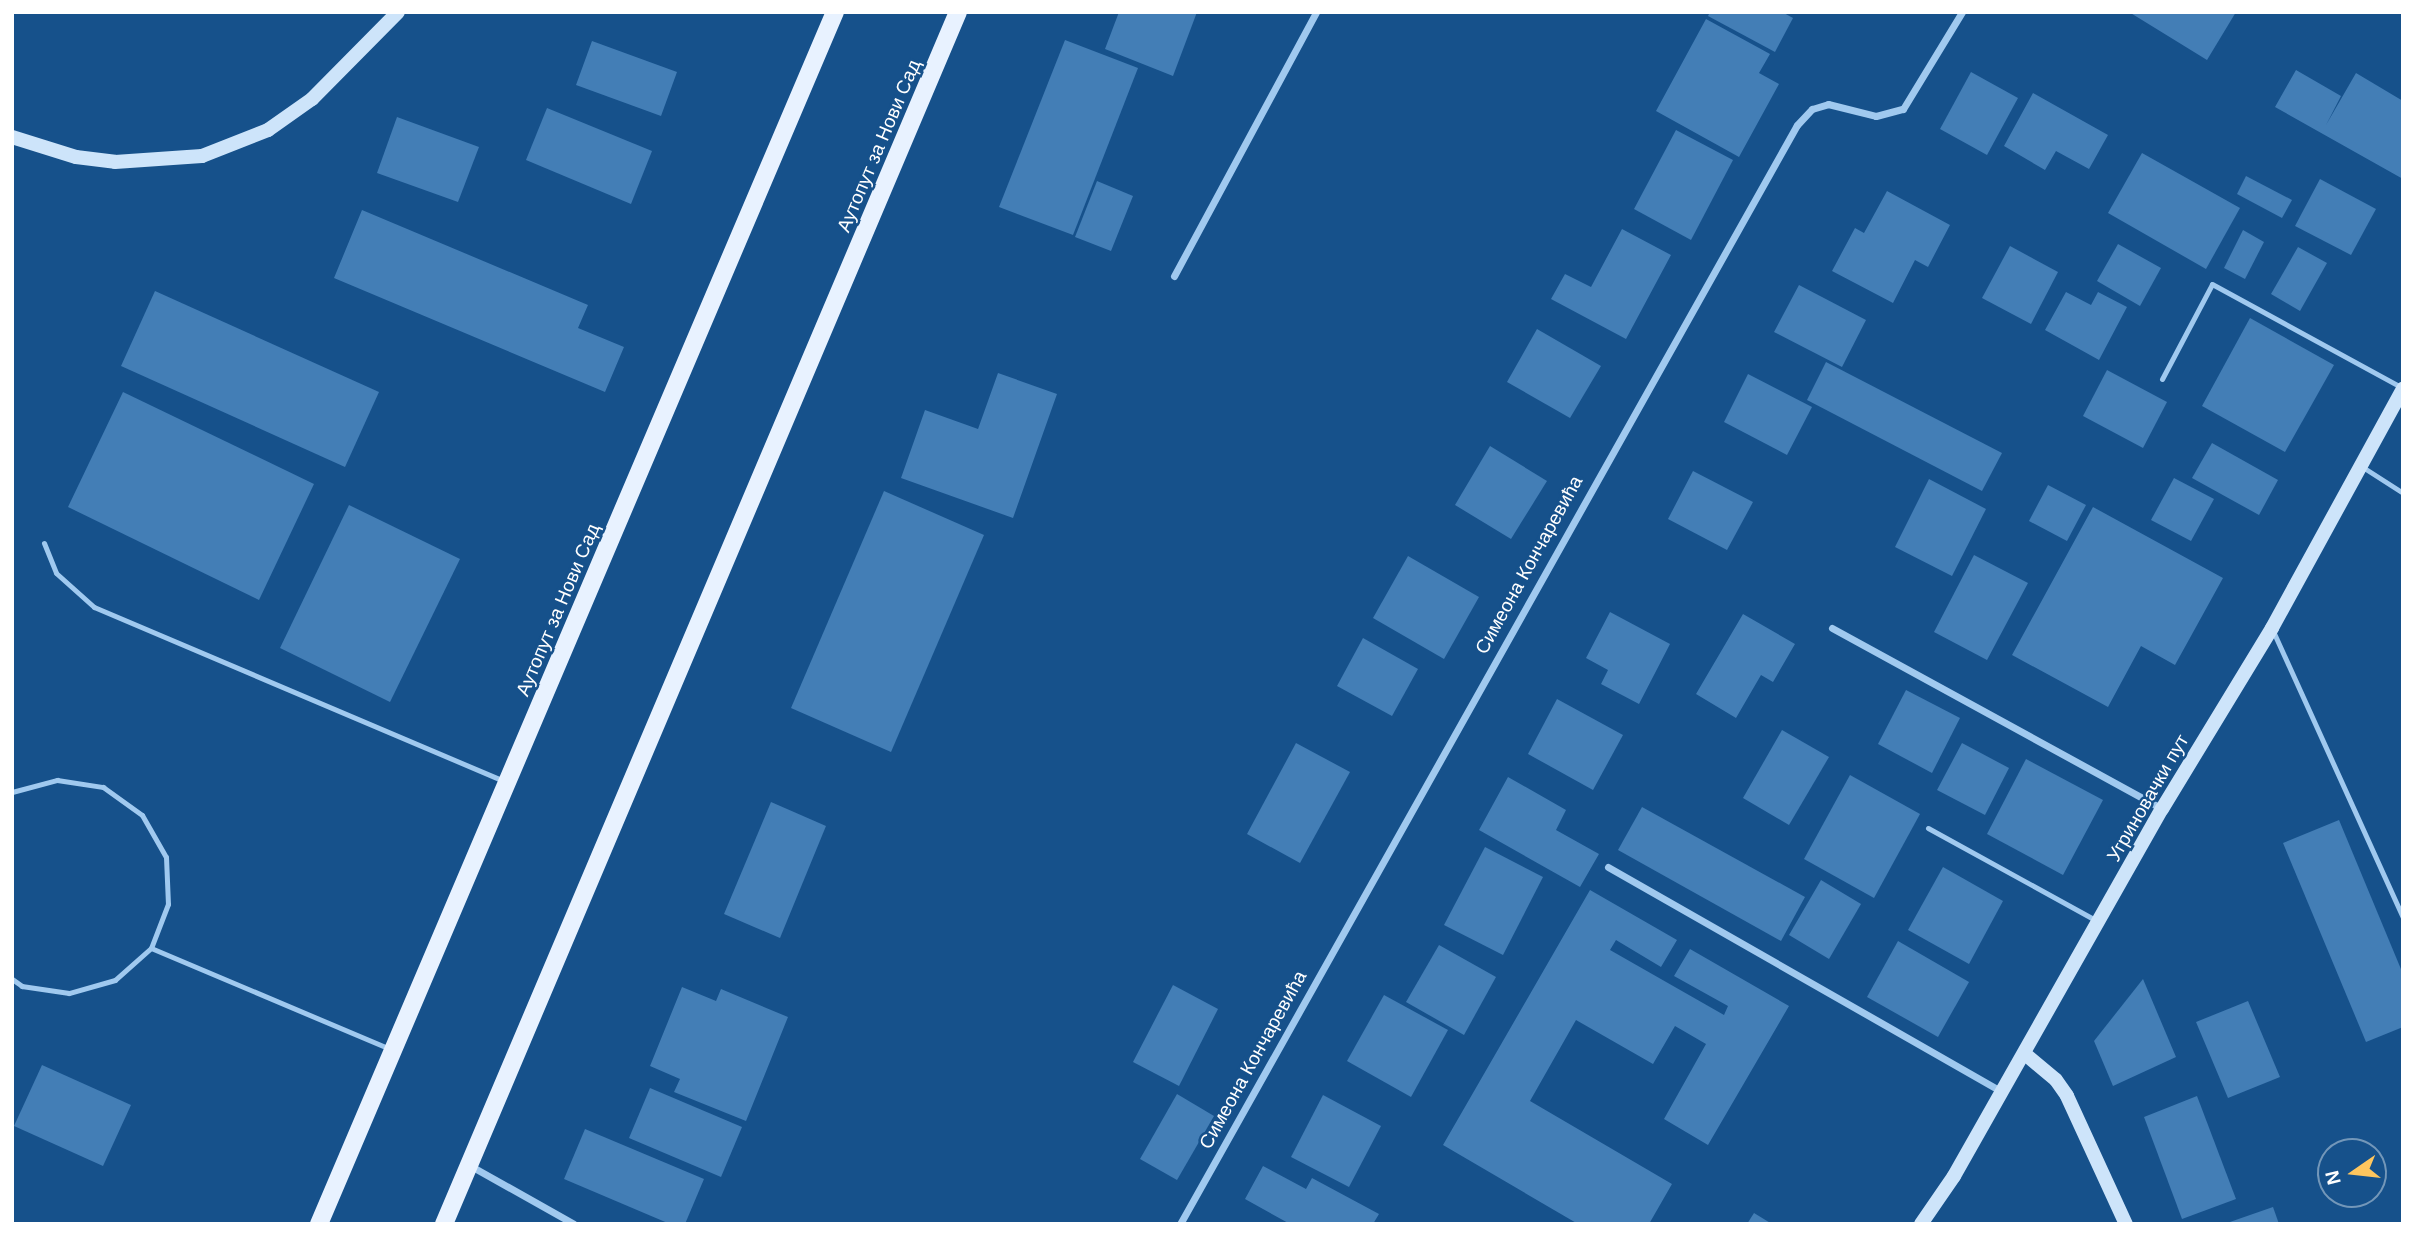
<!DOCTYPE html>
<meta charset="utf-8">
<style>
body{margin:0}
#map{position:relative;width:2415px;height:1236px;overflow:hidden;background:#16518b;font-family:Helvetica,sans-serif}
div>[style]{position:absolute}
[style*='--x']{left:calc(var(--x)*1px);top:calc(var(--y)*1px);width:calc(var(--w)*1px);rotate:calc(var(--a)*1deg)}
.building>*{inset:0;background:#437eb6}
.lane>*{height:5px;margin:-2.5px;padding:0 2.5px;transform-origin:2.5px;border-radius:2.5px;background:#a0c9ef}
.street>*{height:7px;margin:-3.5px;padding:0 3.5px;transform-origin:3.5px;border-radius:3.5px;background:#a0c9ef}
.secondary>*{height:14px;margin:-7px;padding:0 7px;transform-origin:7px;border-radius:7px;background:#cde4fa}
.primary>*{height:18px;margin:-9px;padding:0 9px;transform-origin:9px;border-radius:9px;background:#e8f2ff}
span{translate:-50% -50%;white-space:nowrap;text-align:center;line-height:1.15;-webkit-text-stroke:5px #16518b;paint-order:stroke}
.street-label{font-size:19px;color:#fff}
.frame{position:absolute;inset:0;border:14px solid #fff;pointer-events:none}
.north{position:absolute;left:2317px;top:1138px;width:70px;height:70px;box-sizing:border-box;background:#16518b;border:2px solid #7397b9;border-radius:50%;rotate:256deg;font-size:19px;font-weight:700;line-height:28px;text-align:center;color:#fff}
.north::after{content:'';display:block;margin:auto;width:24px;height:32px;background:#ffc65e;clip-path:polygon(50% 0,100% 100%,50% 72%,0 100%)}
</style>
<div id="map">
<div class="building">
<div style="clip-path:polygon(1119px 12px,1197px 12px,1173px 76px,1105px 49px)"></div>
<div style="clip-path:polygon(1710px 12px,1782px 12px,1793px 18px,1775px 52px,1708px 16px)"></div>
<div style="clip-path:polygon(2129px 12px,2236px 12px,2207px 60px)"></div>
<div style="clip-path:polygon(1706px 19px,1770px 54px,1759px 73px,1779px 84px,1739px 157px,1656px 111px)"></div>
<div style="clip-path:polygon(1065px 40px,1138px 68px,1073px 235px,999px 207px)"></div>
<div style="clip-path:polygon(592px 41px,677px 72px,661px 116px,576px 85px)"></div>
<div style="clip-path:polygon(2296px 70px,2341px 96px,2326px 125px,2356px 73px,2403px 101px,2403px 179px,2275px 107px)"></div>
<div style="clip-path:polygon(1971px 72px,2018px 98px,1987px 155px,1940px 129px)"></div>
<div style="clip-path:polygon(2033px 93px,2108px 135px,2089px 169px,2056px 151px,2045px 170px,2004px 146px)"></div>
<div style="clip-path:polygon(547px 108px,652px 151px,631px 204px,526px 160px)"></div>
<div style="clip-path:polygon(397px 117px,479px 147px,458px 202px,377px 173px)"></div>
<div style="clip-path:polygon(1676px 130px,1733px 160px,1691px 240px,1634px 209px)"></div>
<div style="clip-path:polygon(2142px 153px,2240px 208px,2206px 269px,2108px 213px)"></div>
<div style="clip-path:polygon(2246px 176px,2292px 200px,2282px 218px,2237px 194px)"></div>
<div style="clip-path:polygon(2320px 179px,2376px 209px,2351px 255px,2295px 226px)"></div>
<div style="clip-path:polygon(1097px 181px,1133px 196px,1111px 251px,1075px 237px)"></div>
<div style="clip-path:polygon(1887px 191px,1950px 225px,1928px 267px,1915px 260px,1893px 303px,1832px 271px,1855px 228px,1864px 233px)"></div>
<div style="clip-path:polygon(362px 210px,588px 305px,578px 328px,624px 347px,605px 392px,334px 278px)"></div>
<div style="clip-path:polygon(1622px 229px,1671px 255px,1626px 339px,1551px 299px,1565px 274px,1591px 287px)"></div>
<div style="clip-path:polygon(2243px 230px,2264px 242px,2245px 279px,2224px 268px)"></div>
<div style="clip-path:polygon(2118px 244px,2161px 268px,2140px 306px,2097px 281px)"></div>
<div style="clip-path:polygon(2010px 246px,2058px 272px,2031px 324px,1982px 298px)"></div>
<div style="clip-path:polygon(2298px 247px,2327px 263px,2300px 311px,2271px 294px)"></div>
<div style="clip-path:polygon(1799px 285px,1866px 320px,1842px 367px,1774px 332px)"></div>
<div style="clip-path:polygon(155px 291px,379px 392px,345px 467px,121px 366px)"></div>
<div style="clip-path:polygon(2066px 292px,2091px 305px,2098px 292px,2127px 307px,2099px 360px,2045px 330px)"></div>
<div style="clip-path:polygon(2250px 318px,2334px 365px,2285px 452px,2202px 406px)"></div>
<div style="clip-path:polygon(1537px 329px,1601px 366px,1570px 418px,1507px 382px)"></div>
<div style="clip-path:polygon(1826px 362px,2002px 453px,1982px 491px,1807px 400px)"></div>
<div style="clip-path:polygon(2107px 370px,2167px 402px,2143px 448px,2083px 416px)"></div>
<div style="clip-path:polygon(998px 373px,1057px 394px,1013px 518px,901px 478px,925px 410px,978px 429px)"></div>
<div style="clip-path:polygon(1748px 374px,1812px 407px,1787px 455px,1724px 422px)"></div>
<div style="clip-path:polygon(123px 392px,314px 484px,259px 600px,68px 507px)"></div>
<div style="clip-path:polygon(2212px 443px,2278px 480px,2259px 515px,2192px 478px)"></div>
<div style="clip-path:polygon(1490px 446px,1547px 481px,1511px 539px,1455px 505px)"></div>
<div style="clip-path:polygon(1693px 471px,1753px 502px,1727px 550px,1668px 519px)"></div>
<div style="clip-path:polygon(2174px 478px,2214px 499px,2191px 541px,2151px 520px)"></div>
<div style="clip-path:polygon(1929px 479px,1986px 509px,1952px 576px,1895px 547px)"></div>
<div style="clip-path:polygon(2048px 485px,2086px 505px,2067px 541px,2029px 521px)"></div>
<div style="clip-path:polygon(884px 491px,984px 535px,891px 752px,791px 708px)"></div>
<div style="clip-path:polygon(349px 505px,460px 559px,390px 702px,280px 648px)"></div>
<div style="clip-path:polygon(2093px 507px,2223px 578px,2175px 665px,2141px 646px,2108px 707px,2012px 655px)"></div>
<div style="clip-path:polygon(1974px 555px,2028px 583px,1987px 660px,1934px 632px)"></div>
<div style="clip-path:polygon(1408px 556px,1479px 597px,1444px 659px,1373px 618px)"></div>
<div style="clip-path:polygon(1610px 612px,1670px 644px,1639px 704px,1601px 684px,1608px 670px,1586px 658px)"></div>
<div style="clip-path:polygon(1743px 614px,1795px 644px,1773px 682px,1761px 675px,1736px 718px,1696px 694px)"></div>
<div style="clip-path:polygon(1363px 638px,1418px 669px,1392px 716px,1337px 686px)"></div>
<div style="clip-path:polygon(1906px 690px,1960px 718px,1932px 773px,1878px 744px)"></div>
<div style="clip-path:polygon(1557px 699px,1623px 735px,1593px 790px,1528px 754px)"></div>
<div style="clip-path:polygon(1782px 730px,1829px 757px,1789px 825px,1743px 798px)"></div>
<div style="clip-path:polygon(1296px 743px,1350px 772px,1300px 863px,1247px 834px)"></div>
<div style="clip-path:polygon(1962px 743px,2009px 768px,1985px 815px,1937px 790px)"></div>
<div style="clip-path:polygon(2026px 759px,2103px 800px,2063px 875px,1987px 834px)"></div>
<div style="clip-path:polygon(1850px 775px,1920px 814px,1874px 898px,1804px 859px)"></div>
<div style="clip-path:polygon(1508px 777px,1566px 810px,1556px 830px,1599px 854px,1580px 887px,1479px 830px)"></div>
<div style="clip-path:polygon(771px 802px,826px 826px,780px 938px,724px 914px)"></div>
<div style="clip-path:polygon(1642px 807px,1805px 897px,1781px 941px,1618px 850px)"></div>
<div style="clip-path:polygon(2339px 820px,2403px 974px,2403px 1027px,2366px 1042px,2283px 843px)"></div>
<div style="clip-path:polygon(1485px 847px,1543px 877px,1503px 955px,1444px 925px)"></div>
<div style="clip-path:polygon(1943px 867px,2003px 901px,1969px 964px,1908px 930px)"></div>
<div style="clip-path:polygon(1821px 880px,1861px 904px,1829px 959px,1789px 935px)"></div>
<div style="clip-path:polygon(1590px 890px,1677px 940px,1661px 967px,1616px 940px,1610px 950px,1724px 1015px,1728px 1006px,1674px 976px,1690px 949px,1789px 1006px,1708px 1145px,1664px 1119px,1706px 1044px,1675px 1026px,1653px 1064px,1576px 1020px,1530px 1101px,1672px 1184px,1649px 1224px,1578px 1224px,1443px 1145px)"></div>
<div style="clip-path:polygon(1898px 941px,1969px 982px,1938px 1037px,1867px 997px)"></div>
<div style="clip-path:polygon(1439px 945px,1496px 977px,1464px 1035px,1406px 1002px)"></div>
<div style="clip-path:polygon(2143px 979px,2176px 1057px,2113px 1086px,2094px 1041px)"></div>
<div style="clip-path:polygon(1173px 985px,1218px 1009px,1179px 1086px,1133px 1062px)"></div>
<div style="clip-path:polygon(682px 987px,716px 1001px,721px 989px,788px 1017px,746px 1121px,674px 1092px,680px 1079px,650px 1066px)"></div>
<div style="clip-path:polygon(1384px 995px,1448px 1030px,1411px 1097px,1347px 1061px)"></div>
<div style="clip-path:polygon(2248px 1001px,2280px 1077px,2228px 1098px,2196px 1022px)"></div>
<div style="clip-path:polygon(42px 1065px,131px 1105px,103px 1166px,14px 1126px)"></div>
<div style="clip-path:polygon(650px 1088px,742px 1127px,721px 1177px,629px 1138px)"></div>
<div style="clip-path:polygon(1177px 1094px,1214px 1116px,1177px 1180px,1140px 1159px)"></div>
<div style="clip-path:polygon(1323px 1095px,1381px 1126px,1349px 1187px,1291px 1157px)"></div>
<div style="clip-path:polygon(2197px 1096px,2236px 1199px,2182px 1219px,2144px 1117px)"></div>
<div style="clip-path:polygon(585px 1129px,704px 1179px,685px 1224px,670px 1224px,564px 1179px)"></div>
<div style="clip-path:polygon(1263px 1166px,1306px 1189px,1312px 1178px,1379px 1214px,1373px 1224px,1290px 1224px,1245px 1199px)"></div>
<div style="clip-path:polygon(2273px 1207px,2279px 1224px,2228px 1224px,2227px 1223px)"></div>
<div style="clip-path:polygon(1754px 1213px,1772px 1224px,1747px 1224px)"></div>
</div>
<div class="lane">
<div style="--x:2162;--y:379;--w:107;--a:-62.2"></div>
<div style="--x:2212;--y:284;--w:217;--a:28.6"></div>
<div style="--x:2361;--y:466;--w:50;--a:32.7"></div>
<div style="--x:44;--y:543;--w:32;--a:68"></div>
<div style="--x:56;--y:573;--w:51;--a:41.8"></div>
<div style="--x:94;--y:607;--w:445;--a:23"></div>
<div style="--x:2273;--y:631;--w:314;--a:65.6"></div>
<div style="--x:12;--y:792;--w:47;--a:-14.9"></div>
<div style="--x:57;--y:780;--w:47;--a:8.7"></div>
<div style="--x:103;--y:787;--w:48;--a:35.7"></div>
<div style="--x:142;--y:815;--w:48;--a:60.3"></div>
<div style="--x:166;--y:857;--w:47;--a:87.6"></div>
<div style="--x:168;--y:904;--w:47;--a:111.1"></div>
<div style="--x:151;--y:948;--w:48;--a:138.4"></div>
<div style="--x:115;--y:980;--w:48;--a:164.2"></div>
<div style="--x:69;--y:993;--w:48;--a:-171.5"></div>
<div style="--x:22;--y:986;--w:12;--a:-145"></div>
<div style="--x:1928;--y:828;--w:193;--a:28.8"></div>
<div style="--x:151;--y:948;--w:259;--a:22.9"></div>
</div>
<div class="street">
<div style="--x:1174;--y:276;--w:300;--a:-61.7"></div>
<div style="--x:1832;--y:628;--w:376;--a:28.7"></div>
<div style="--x:1608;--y:867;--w:454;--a:29.7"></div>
<div style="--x:469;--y:1165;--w:120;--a:29.3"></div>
<div style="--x:1180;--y:1224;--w:1260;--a:-60.69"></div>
<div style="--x:1797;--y:125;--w:22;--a:-47"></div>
<div style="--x:1812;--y:109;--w:17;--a:-17"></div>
<div style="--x:1828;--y:104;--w:49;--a:14"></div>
<div style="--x:1876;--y:116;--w:28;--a:-15"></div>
<div style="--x:1903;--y:109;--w:114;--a:-58.7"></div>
</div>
<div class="secondary">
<div style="--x:12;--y:137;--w:67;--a:17.4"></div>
<div style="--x:76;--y:157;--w:39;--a:7"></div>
<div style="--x:115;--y:162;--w:87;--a:-3.9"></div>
<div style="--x:202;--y:156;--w:71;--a:-21.5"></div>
<div style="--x:268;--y:130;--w:54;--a:-35.2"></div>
<div style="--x:312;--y:99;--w:122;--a:-45.3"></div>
<div style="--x:2025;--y:1054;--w:40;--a:40"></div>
<div style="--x:2056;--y:1080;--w:19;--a:55"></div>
<div style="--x:2067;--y:1096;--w:141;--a:65.3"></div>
<div style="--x:1921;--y:1224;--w:58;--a:-55.5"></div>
<div style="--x:1954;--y:1176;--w:422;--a:-60.5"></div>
<div style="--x:2162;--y:809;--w:212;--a:-58.7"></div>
<div style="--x:2272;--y:628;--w:273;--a:-61.3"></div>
</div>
<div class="primary">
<div style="--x:319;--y:1224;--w:1317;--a:-66.94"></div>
<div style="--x:444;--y:1224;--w:1316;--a:-67.02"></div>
</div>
<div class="street-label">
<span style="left:879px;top:146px;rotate:-67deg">Аутопут за Нови Сад</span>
<span style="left:1529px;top:565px;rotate:-61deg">Симеона Кончаревића</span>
<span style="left:558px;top:610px;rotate:-67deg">Аутопут за Нови Сад</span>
<span style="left:2148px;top:798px;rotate:-60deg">Угриновачки пут</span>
<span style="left:1253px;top:1060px;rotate:-61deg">Симеона Кончаревића</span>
</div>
<div class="frame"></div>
<div class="north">N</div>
</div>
